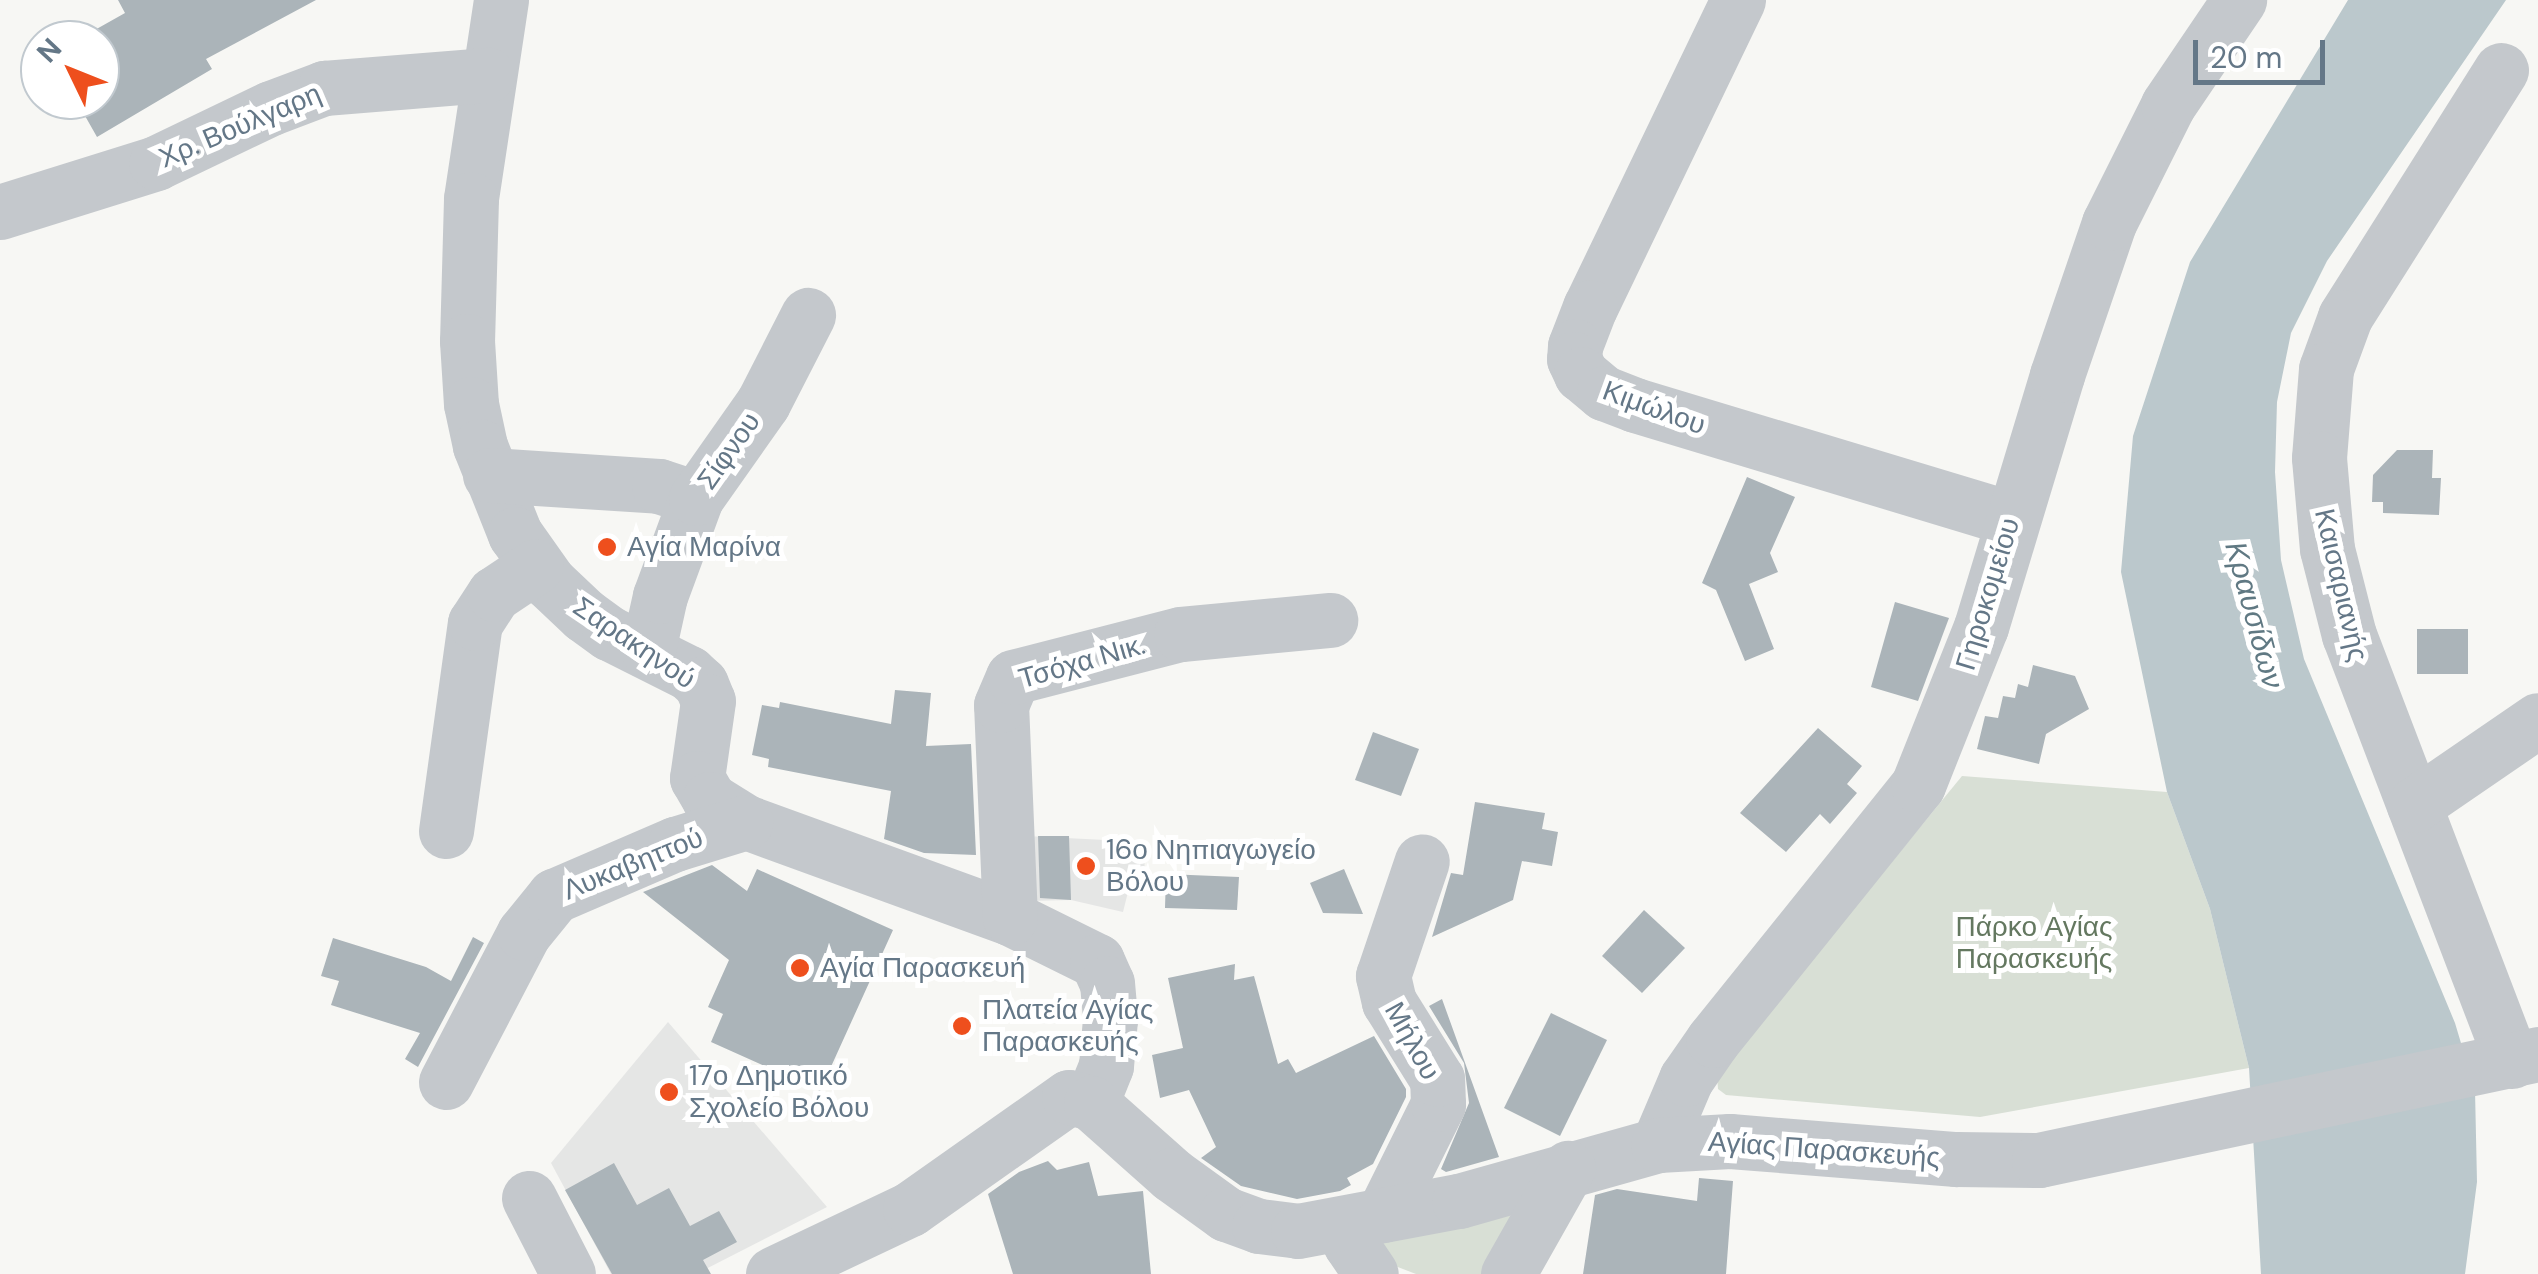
<!DOCTYPE html>
<meta charset="utf-8">
<style>
body{margin:0}
#map{position:relative;width:2538px;height:1274px;overflow:hidden;background:#f7f7f4;font-family:"DM Sans",sans-serif}
div>[style]{position:absolute}
[style*='--x']{left:calc(var(--x)*1px);top:calc(var(--y)*1px);width:calc(var(--w)*1px);rotate:calc(var(--a)*1deg)}
.built>*{inset:0;background:#e5e6e5}
.green>*{inset:0;background:#d8dfd5}
.water>*{inset:0;background:#bbc8cc}
.building>*{inset:0;background:#abb4b9}
.minor>*{height:55px;margin:-27.5px;padding:0 27.5px;transform-origin:27.5px;border-radius:27.5px;background:#c4c8cc}
.dots>*{width:28px;height:28px;translate:-50% -50%;box-sizing:border-box;border:5px solid #fff;border-radius:50%}
span{translate:-50% -50%;white-space:nowrap;text-align:center;line-height:1.15;-webkit-text-stroke:10px #fff;paint-order:stroke}
.street-label{font-size:28px;color:#647787}
.poi-label{font-size:28px;color:#647787}
.left{translate:0 -50%;text-align:left}
.park-label{font-size:28px;color:#647860}
.water-label{font-size:30px;color:#607983;font-style:italic}
.north{position:absolute;left:20px;top:20px;width:100px;height:100px;box-sizing:border-box;background:#fff;border:2px solid #c1c9cf;border-radius:50%;rotate:313deg;font-size:28px;font-weight:700;line-height:40px;text-align:center;color:#647787}
.north::after{content:'';display:block;margin:auto;width:35px;height:45px;background:#ee4f1d;clip-path:polygon(50% 0,100% 100%,50% 72%,0 100%)}
.scale{position:absolute;left:2193px;top:40px;width:132px;height:45px;box-sizing:border-box;border:5px solid #647787;border-top:0;padding-left:12px;font-size:30px;line-height:35px;white-space:nowrap;color:#647787;-webkit-text-stroke:8px #fff;paint-order:stroke}
</style>
<div id="map">
<div class="built">
<div style="clip-path:polygon(1026px 836px,1145px 842px,1144px 894px,1128px 892px,1123px 912px,1071px 900px,1028px 901px)"></div>
<div style="clip-path:polygon(668px 1022px,827px 1207px,696px 1274px,611px 1274px,551px 1163px)"></div>
</div>
<div class="green">
<div style="clip-path:polygon(1962px 776px,2167px 792px,2210px 909px,2249px 1068px,1980px 1117px,1726px 1095px,1718px 1089px,1717px 1075px)"></div>
<div style="clip-path:polygon(1502px 1209px,1515px 1219px,1497px 1274px,1416px 1274px,1369px 1256px,1365px 1235px)"></div>
</div>
<div class="water">
<div style="clip-path:polygon(2348px 0,2506px 0,2327px 261px,2291px 333px,2277px 402px,2275px 472px,2281px 560px,2304px 659px,2455px 1023px,2475px 1090px,2477px 1182px,2465px 1274px,2261px 1274px,2249px 1068px,2210px 909px,2167px 792px,2121px 572px,2133px 436px,2190px 262px)"></div>
</div>
<div class="building">
<div style="clip-path:polygon(118px 0,316px 0,206px 59px,212px 69px,97px 137px,76px 100px,100px 100px,100px 40px,77px 40px,125px 13px)"></div>
<div style="clip-path:polygon(2397px 450px,2433px 450px,2432px 478px,2441px 478px,2439px 515px,2383px 513px,2383px 502px,2372px 502px,2373px 475px)"></div>
<div style="clip-path:polygon(1747px 477px,1795px 497px,1770px 553px,1778px 572px,1749px 584px,1774px 649px,1745px 661px,1716px 590px,1702px 583px)"></div>
<div style="clip-path:polygon(1895px 602px,1949px 618px,1918px 701px,1871px 687px)"></div>
<div style="clip-path:polygon(2417px 629px,2468px 629px,2468px 674px,2417px 674px)"></div>
<div style="clip-path:polygon(2033px 665px,2075px 676px,2089px 709px,2046px 734px,2039px 764px,1977px 749px,1985px 716px,1998px 718px,2003px 696px,2015px 698px,2018px 684px,2028px 687px)"></div>
<div style="clip-path:polygon(895px 690px,931px 693px,926px 746px,971px 744px,976px 855px,924px 853px,884px 839px,891px 791px,768px 767px,769px 759px,752px 755px,762px 705px,779px 708px,780px 702px,891px 724px)"></div>
<div style="clip-path:polygon(1818px 728px,1862px 766px,1847px 784px,1857px 793px,1830px 824px,1820px 814px,1786px 852px,1740px 813px)"></div>
<div style="clip-path:polygon(1373px 732px,1419px 749px,1401px 796px,1355px 780px)"></div>
<div style="clip-path:polygon(1475px 802px,1545px 813px,1542px 829px,1558px 832px,1552px 866px,1522px 861px,1513px 900px,1432px 937px,1451px 873px,1463px 875px)"></div>
<div style="clip-path:polygon(1038px 836px,1069px 836px,1071px 900px,1040px 898px)"></div>
<div style="clip-path:polygon(712px 865px,747px 891px,757px 869px,893px 930px,820px 1091px,711px 1042px,723px 1014px,708px 1007px,729px 960px,643px 892px)"></div>
<div style="clip-path:polygon(1344px 869px,1363px 914px,1323px 913px,1310px 883px)"></div>
<div style="clip-path:polygon(1166px 874px,1239px 877px,1237px 910px,1165px 908px)"></div>
<div style="clip-path:polygon(1644px 910px,1685px 948px,1642px 993px,1602px 956px)"></div>
<div style="clip-path:polygon(473px 937px,484px 943px,418px 1067px,405px 1059px,420px 1033px,331px 1005px,339px 981px,321px 976px,333px 938px,426px 967px,451px 981px)"></div>
<div style="clip-path:polygon(1235px 964px,1234px 980px,1254px 976px,1278px 1064px,1288px 1059px,1296px 1073px,1374px 1036px,1406px 1089px,1406px 1097px,1373px 1164px,1347px 1178px,1351px 1185px,1340px 1191px,1297px 1199px,1241px 1186px,1201px 1158px,1216px 1147px,1189px 1090px,1160px 1098px,1152px 1055px,1183px 1048px,1168px 978px)"></div>
<div style="clip-path:polygon(1442px 999px,1499px 1157px,1446px 1172px,1441px 1169px,1469px 1103px,1464px 1063px,1429px 1006px)"></div>
<div style="clip-path:polygon(1551px 1013px,1607px 1040px,1560px 1136px,1504px 1108px)"></div>
<div style="clip-path:polygon(1048px 1161px,1057px 1170px,1089px 1162px,1098px 1196px,1143px 1191px,1151px 1274px,1013px 1274px,988px 1194px,1019px 1172px)"></div>
<div style="clip-path:polygon(614px 1163px,637px 1205px,669px 1188px,690px 1226px,719px 1211px,737px 1242px,703px 1260px,711px 1274px,612px 1274px,565px 1190px)"></div>
<div style="clip-path:polygon(1699px 1178px,1733px 1181px,1726px 1274px,1583px 1274px,1595px 1195px,1617px 1189px,1697px 1201px)"></div>
</div>
<div class="minor">
<div style="--x:501;--y:0;--w:201;--a:98.6"></div>
<div style="--x:471;--y:199;--w:142;--a:91.6"></div>
<div style="--x:467;--y:341;--w:63;--a:86.4"></div>
<div style="--x:471;--y:404;--w:43;--a:77.9"></div>
<div style="--x:480;--y:446;--w:95;--a:68.3"></div>
<div style="--x:515;--y:534;--w:59;--a:54.7"></div>
<div style="--x:549;--y:582;--w:48;--a:43.3"></div>
<div style="--x:584;--y:615;--w:31;--a:36"></div>
<div style="--x:609;--y:633;--w:89;--a:26.6"></div>
<div style="--x:689;--y:673;--w:16;--a:43"></div>
<div style="--x:701;--y:684;--w:18;--a:68"></div>
<div style="--x:708;--y:701;--w:78;--a:98.1"></div>
<div style="--x:697;--y:778;--w:24;--a:60"></div>
<div style="--x:709;--y:799;--w:44;--a:31.9"></div>
<div style="--x:746;--y:822;--w:281;--a:20"></div>
<div style="--x:1010;--y:918;--w:97;--a:26.3"></div>
<div style="--x:1097;--y:961;--w:24;--a:66"></div>
<div style="--x:1107;--y:983;--w:36;--a:85"></div>
<div style="--x:1110;--y:1019;--w:47;--a:94.9"></div>
<div style="--x:1106;--y:1066;--w:40;--a:112"></div>
<div style="--x:1738;--y:0;--w:341;--a:115.7"></div>
<div style="--x:1590;--y:307;--w:42;--a:111"></div>
<div style="--x:1575;--y:346;--w:13;--a:94"></div>
<div style="--x:1574;--y:359;--w:17;--a:65"></div>
<div style="--x:1581;--y:374;--w:30;--a:40"></div>
<div style="--x:1604;--y:393;--w:33;--a:21"></div>
<div style="--x:1635;--y:405;--w:394;--a:16.8"></div>
<div style="--x:2501;--y:70;--w:292;--a:122.3"></div>
<div style="--x:2345;--y:317;--w:55;--a:110.1"></div>
<div style="--x:2326;--y:369;--w:89;--a:94.5"></div>
<div style="--x:2319;--y:458;--w:91;--a:85"></div>
<div style="--x:2327;--y:549;--w:89;--a:75.7"></div>
<div style="--x:2349;--y:635;--w:456;--a:69.1"></div>
<div style="--x:0;--y:212;--w:164;--a:-17.4"></div>
<div style="--x:156;--y:163;--w:127;--a:-25.6"></div>
<div style="--x:271;--y:108;--w:57;--a:-20.7"></div>
<div style="--x:324;--y:88;--w:164;--a:-4.6"></div>
<div style="--x:490;--y:475;--w:169;--a:3.7"></div>
<div style="--x:659;--y:486;--w:39;--a:18"></div>
<div style="--x:648;--y:650;--w:55;--a:-77.5"></div>
<div style="--x:660;--y:596;--w:104;--a:-69.8"></div>
<div style="--x:696;--y:498;--w:116;--a:-54.8"></div>
<div style="--x:763;--y:403;--w:99;--a:-62.9"></div>
<div style="--x:2414;--y:805;--w:150;--a:-34.4"></div>
<div style="--x:446;--y:831;--w:210;--a:-82.1"></div>
<div style="--x:475;--y:623;--w:35;--a:-57"></div>
<div style="--x:494;--y:594;--w:50;--a:-33.7"></div>
<div style="--x:1010;--y:918;--w:213;--a:-92.4"></div>
<div style="--x:1001;--y:705;--w:30;--a:-67"></div>
<div style="--x:1013;--y:677;--w:173;--a:-14.4"></div>
<div style="--x:1181;--y:634;--w:150;--a:-5.4"></div>
<div style="--x:446;--y:1082;--w:168;--a:-62.4"></div>
<div style="--x:524;--y:933;--w:48;--a:-51"></div>
<div style="--x:554;--y:896;--w:132;--a:-23.3"></div>
<div style="--x:675;--y:844;--w:74;--a:-17.2"></div>
<div style="--x:1658;--y:1145;--w:72;--a:-67"></div>
<div style="--x:1686;--y:1079;--w:47;--a:-55.3"></div>
<div style="--x:1713;--y:1040;--w:327;--a:-51.2"></div>
<div style="--x:1918;--y:785;--w:170;--a:-68.3"></div>
<div style="--x:1981;--y:627;--w:263;--a:-73.2"></div>
<div style="--x:2057;--y:375;--w:161;--a:-71.1"></div>
<div style="--x:2109;--y:223;--w:132;--a:-63.4"></div>
<div style="--x:2168;--y:105;--w:127;--a:-55.9"></div>
<div style="--x:529;--y:1198;--w:85;--a:62.8"></div>
<div style="--x:1383;--y:1215;--w:124;--a:-63.6"></div>
<div style="--x:1438;--y:1104;--w:25;--a:-92"></div>
<div style="--x:1437;--y:1079;--w:91;--a:-121.9"></div>
<div style="--x:1389;--y:1002;--w:27;--a:-103"></div>
<div style="--x:1383;--y:976;--w:121;--a:-71.3"></div>
<div style="--x:1350;--y:1225;--w:18;--a:90"></div>
<div style="--x:1350;--y:1243;--w:37;--a:56"></div>
<div style="--x:773;--y:1274;--w:152;--a:-25.4"></div>
<div style="--x:910;--y:1209;--w:194;--a:-35.2"></div>
<div style="--x:1069;--y:1097;--w:23;--a:15"></div>
<div style="--x:1091;--y:1103;--w:108;--a:41.6"></div>
<div style="--x:1172;--y:1175;--w:67;--a:35.8"></div>
<div style="--x:1226;--y:1214;--w:35;--a:20"></div>
<div style="--x:1259;--y:1226;--w:39;--a:7"></div>
<div style="--x:1298;--y:1231;--w:164;--a:-10.6"></div>
<div style="--x:1459;--y:1201;--w:207;--a:-15.7"></div>
<div style="--x:1658;--y:1145;--w:72;--a:-3.2"></div>
<div style="--x:1730;--y:1141;--w:227;--a:4.6"></div>
<div style="--x:1956;--y:1159;--w:83;--a:0.7"></div>
<div style="--x:2039;--y:1160;--w:510;--a:-11.99"></div>
<div style="--x:1508;--y:1274;--w:122;--a:-60.5"></div>
</div>
<div class="dots">
<div style="left:607px;top:547px;background:#ee4f1d"></div>
<div style="left:1086px;top:866px;background:#ee4f1d"></div>
<div style="left:800px;top:968px;background:#ee4f1d"></div>
<div style="left:962px;top:1026px;background:#ee4f1d"></div>
<div style="left:669px;top:1092px;background:#ee4f1d"></div>
</div>
<div class="street-label">
<span style="left:240px;top:126px;rotate:-23deg">Χρ. Βούλγαρη</span>
<span style="left:1654px;top:408px;rotate:20deg">Κιμώλου</span>
<span style="left:729px;top:451px;rotate:-55deg">Σίφνου</span>
<span style="left:2341px;top:585px;rotate:77deg">Καισαριανής</span>
<span style="left:1988px;top:594px;rotate:-73deg">Γηροκομείου</span>
<span style="left:634px;top:643px;rotate:34deg">Σαρακηνού</span>
<span style="left:1082px;top:662px;rotate:-16deg">Τσόχα Νικ.</span>
<span style="left:633px;top:864px;rotate:-22deg">Λυκαβηττού</span>
<span style="left:1412px;top:1041px;rotate:61deg">Μήλου</span>
<span style="left:1824px;top:1150px;rotate:4deg">Αγίας Παρασκευής</span>
</div>
<div class="poi-label">
<span class="left" style="left:627px;top:547px">Αγία Μαρίνα</span>
<span class="left" style="left:1106px;top:866px">16ο Νηπιαγωγείο<br>Βόλου</span>
<span class="left" style="left:820px;top:968px">Αγία Παρασκευή</span>
<span class="left" style="left:982px;top:1026px">Πλατεία Αγίας<br>Παρασκευής</span>
<span class="left" style="left:689px;top:1092px">17ο Δημοτικό<br>Σχολείο Βόλου</span>
</div>
<div class="park-label">
<span style="left:2034px;top:943px">Πάρκο Αγίας<br>Παρασκευής</span>
</div>
<div class="water-label">
<span style="left:2254px;top:615px;rotate:75deg">Κραυσίδων</span>
</div>
<div class="north">N</div>
<div class="scale">20 m</div>
</div>
